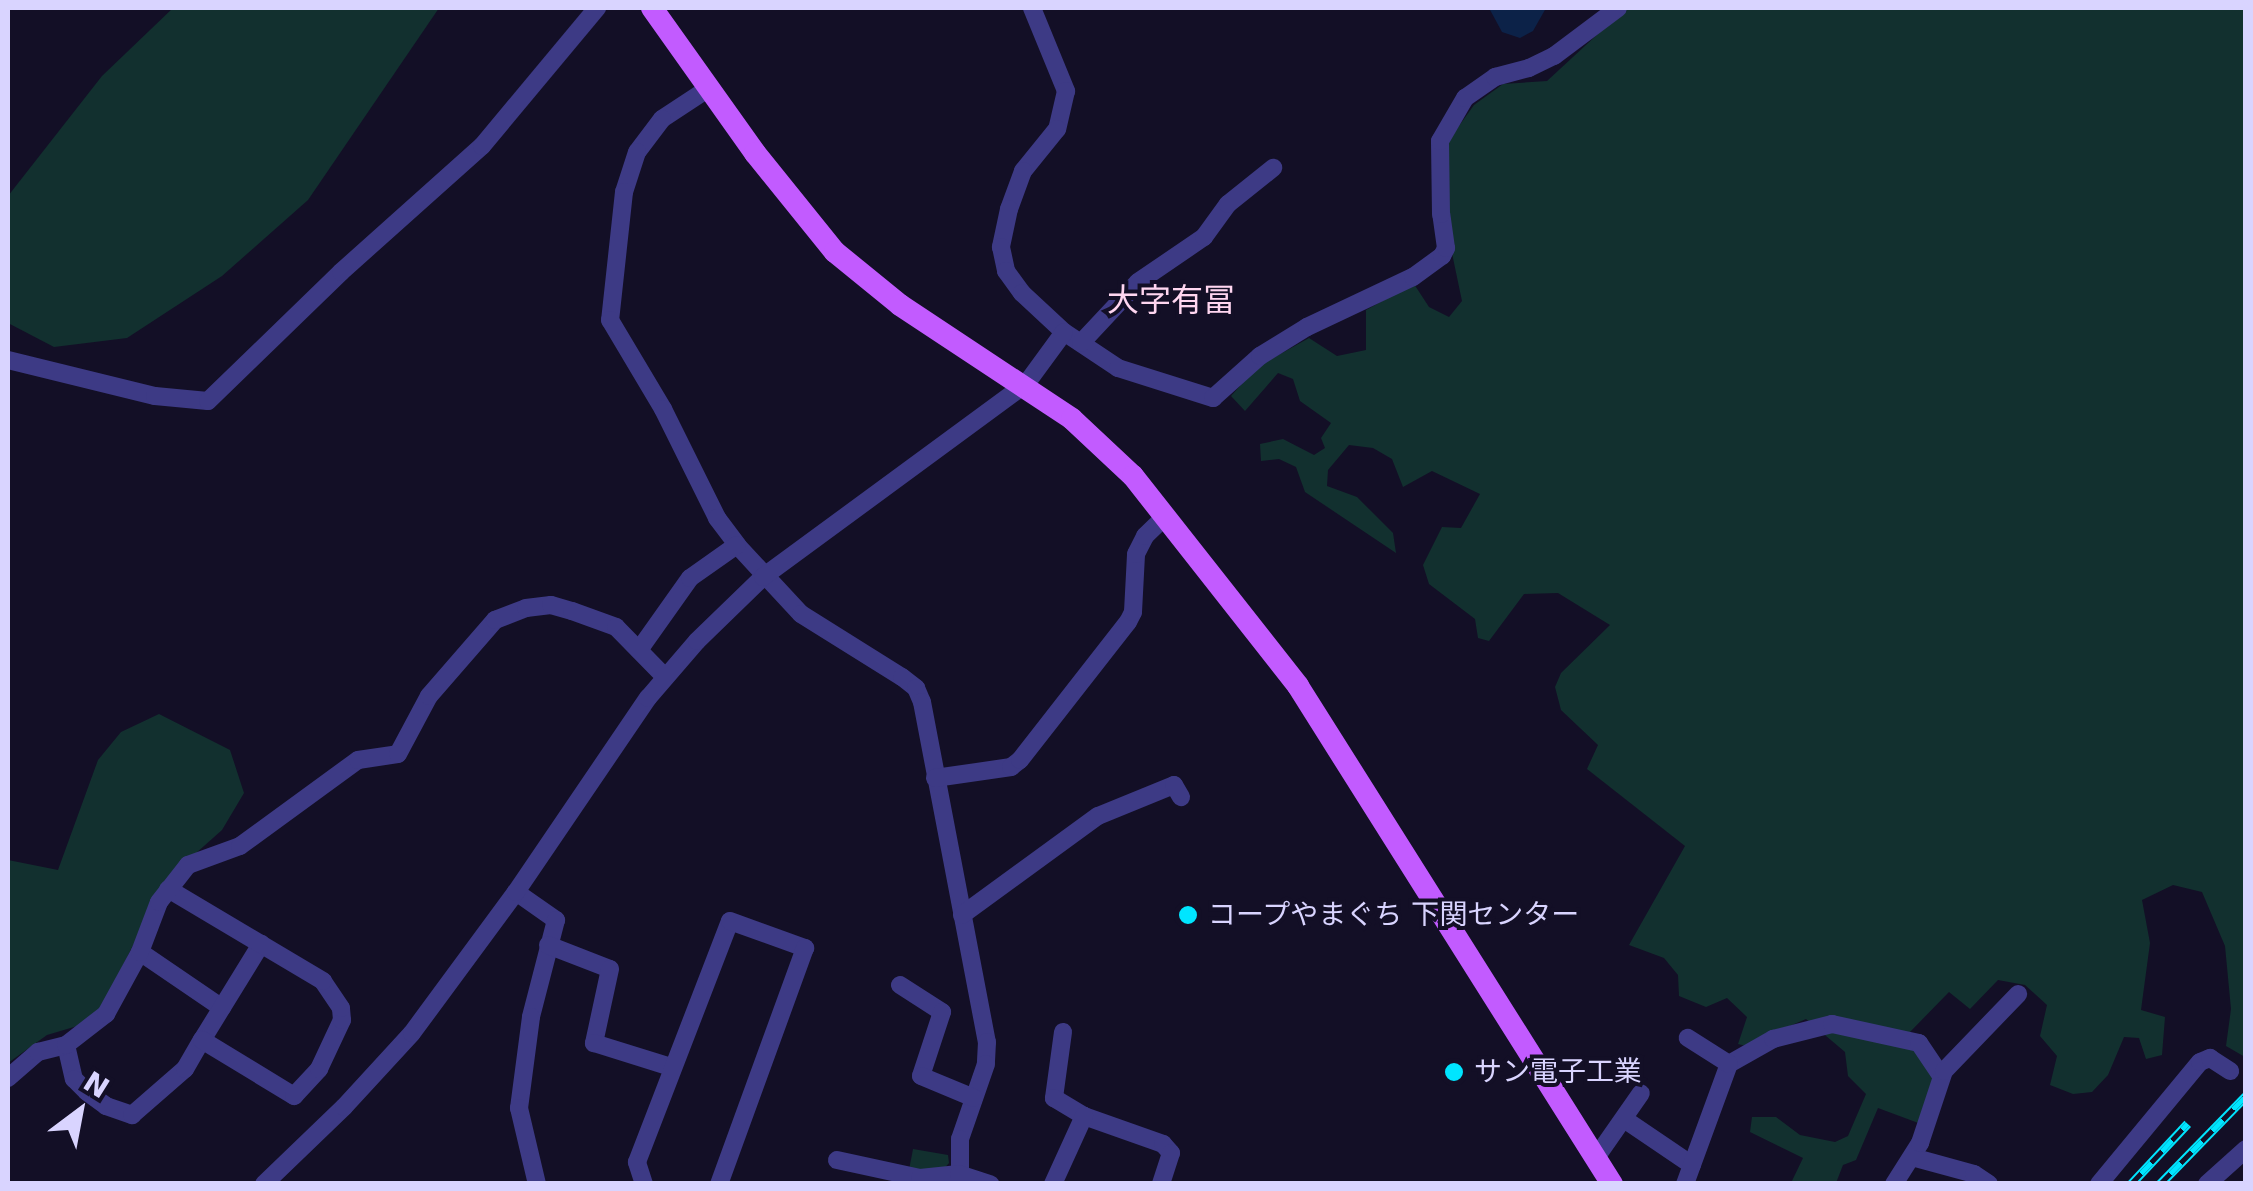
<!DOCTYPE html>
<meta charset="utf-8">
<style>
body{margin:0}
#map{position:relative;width:2253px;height:1191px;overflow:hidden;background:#130f26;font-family:"DejaVu Sans","Noto Sans JP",sans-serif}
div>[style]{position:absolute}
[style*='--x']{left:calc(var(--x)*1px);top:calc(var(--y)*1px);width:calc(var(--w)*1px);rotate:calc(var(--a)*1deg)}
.green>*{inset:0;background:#12302f}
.water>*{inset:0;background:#0c2248}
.minor>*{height:18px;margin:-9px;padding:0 9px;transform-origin:9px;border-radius:9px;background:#3d3a85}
.major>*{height:22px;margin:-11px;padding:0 11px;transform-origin:11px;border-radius:11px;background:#c25bff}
.rail>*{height:9px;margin-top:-4.5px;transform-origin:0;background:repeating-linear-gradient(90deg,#130f26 0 15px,#00e5ff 0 30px);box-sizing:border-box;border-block:2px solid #00e5ff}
.dots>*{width:28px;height:28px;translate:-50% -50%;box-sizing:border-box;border:5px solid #130f26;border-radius:50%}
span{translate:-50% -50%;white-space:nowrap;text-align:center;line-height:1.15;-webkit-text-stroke:8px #130f26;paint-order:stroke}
.poi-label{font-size:28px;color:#d9d4ff}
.left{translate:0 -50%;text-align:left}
.quarter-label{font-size:32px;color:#ffd6f0}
.frame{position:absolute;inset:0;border:10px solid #d9d4ff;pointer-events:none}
.north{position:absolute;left:30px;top:1061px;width:100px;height:100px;-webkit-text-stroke:8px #130f26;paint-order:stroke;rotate:32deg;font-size:28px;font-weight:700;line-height:40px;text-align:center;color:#d9d4ff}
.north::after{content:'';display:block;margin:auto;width:35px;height:45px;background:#d9d4ff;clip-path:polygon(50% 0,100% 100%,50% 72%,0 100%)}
</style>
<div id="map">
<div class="green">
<div style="clip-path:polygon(173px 8px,439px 8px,308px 200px,222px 276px,127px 338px,54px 347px,8px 323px,8px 196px,102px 76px)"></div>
<div style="clip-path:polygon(1626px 8px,2245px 8px,2245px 1057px,2226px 1046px,2231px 1009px,2225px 946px,2202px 892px,2173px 885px,2142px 900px,2150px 943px,2141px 1010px,2165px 1017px,2162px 1055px,2146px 1059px,2139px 1038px,2124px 1037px,2108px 1075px,2092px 1092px,2073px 1094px,2050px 1085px,2057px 1056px,2040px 1036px,2047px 1005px,2025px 985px,1998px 980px,1970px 1009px,1949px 992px,1910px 1032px,1935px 1078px,1921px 1124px,1878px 1108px,1856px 1160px,1843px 1165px,1836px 1183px,1791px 1183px,1803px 1158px,1750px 1132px,1752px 1117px,1776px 1117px,1800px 1135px,1835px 1142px,1848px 1136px,1866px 1094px,1848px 1076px,1845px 1052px,1806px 1019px,1778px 1031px,1754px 1048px,1738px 1044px,1747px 1017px,1727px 998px,1706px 1007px,1679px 996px,1678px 975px,1664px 958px,1629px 945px,1685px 846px,1587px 769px,1598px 745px,1561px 710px,1555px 687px,1561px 673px,1610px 625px,1558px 593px,1524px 594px,1489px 641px,1478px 638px,1475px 619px,1429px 584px,1423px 565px,1442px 527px,1461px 528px,1480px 494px,1432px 471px,1403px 487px,1392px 459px,1373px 448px,1349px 445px,1328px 470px,1327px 486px,1357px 497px,1393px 533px,1396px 553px,1305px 492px,1296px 467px,1279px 459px,1261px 461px,1260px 444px,1283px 439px,1314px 455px,1325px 448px,1321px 438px,1331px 423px,1300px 401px,1293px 379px,1278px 373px,1245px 411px,1231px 396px,1257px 367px,1309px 338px,1337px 356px,1366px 350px,1366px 310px,1414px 284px,1429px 307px,1449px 317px,1462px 301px,1449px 239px,1446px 144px,1474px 105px,1503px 84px,1547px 81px)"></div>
<div style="clip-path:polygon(159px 714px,230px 750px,244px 793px,222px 830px,168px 878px,94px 1021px,47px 1035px,8px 1063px,8px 860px,58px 870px,98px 760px,121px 732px)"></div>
<div style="clip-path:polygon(913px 1149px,948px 1155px,949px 1163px,941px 1172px,909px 1170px)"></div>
</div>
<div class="water">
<div style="clip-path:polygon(1489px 8px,1546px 8px,1533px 31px,1520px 38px,1502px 32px)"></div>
</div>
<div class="minor">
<div style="--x:1032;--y:8;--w:90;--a:67.7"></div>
<div style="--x:1066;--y:91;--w:39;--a:103"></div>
<div style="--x:1057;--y:129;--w:54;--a:129"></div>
<div style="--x:1023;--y:171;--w:40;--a:110.2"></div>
<div style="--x:1009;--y:209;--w:39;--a:102"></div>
<div style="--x:1001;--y:247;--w:25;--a:78"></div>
<div style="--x:1006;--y:271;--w:27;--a:54"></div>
<div style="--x:1022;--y:293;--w:57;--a:42.9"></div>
<div style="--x:1064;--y:332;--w:65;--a:33.7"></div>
<div style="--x:1118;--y:368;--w:100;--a:17.5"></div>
<div style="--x:1213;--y:398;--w:63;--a:-41.8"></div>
<div style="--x:1260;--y:356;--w:55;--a:-31.7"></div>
<div style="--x:1307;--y:327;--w:117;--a:-25.3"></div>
<div style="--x:1413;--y:277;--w:36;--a:-36"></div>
<div style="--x:1442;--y:256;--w:9;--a:-63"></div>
<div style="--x:1446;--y:248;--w:34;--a:-98"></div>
<div style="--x:1441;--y:214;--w:73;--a:-90.8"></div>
<div style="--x:1440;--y:141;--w:50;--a:-59.8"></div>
<div style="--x:1465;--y:98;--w:37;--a:-35"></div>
<div style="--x:1495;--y:77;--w:35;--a:-15"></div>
<div style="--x:1529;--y:68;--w:28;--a:-26"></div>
<div style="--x:1554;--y:56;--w:80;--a:-36.9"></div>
<div style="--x:709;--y:88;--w:56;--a:146.6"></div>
<div style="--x:662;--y:119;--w:41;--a:127.1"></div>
<div style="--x:637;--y:152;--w:42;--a:108"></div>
<div style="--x:624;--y:192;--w:129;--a:96.2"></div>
<div style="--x:610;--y:320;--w:104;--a:59.2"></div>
<div style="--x:663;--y:409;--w:122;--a:63.6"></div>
<div style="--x:717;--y:518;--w:34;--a:53"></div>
<div style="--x:737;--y:545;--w:94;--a:47.2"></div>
<div style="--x:801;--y:614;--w:119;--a:32"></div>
<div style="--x:902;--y:677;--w:18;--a:38"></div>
<div style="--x:916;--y:688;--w:15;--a:67"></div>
<div style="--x:922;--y:702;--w:346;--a:79.2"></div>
<div style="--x:987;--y:1042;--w:22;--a:93"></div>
<div style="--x:986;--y:1064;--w:79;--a:109.1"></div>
<div style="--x:960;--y:1139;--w:45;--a:90"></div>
<div style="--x:1081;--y:343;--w:83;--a:-46.9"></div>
<div style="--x:1138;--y:282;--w:80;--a:-34.3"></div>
<div style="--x:1204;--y:237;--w:41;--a:-54"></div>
<div style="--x:1228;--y:204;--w:58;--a:-38.7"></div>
<div style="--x:8;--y:360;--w:151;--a:13.8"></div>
<div style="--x:155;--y:396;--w:53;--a:5.4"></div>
<div style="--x:208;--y:401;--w:185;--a:-44.1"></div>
<div style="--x:341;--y:272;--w:189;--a:-41.8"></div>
<div style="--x:482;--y:146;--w:180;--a:-50.2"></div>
<div style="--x:639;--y:650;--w:88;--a:-54.7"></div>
<div style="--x:690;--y:578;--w:57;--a:-35.1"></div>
<div style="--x:935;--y:778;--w:77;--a:-8.2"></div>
<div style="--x:1011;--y:767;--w:11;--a:-38"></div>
<div style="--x:1020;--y:760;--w:175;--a:-52"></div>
<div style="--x:1128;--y:622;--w:11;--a:-63"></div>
<div style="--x:1133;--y:612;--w:58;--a:-87"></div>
<div style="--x:1136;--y:554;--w:20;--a:-63"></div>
<div style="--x:1145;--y:536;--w:28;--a:-44"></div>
<div style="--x:516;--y:892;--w:49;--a:35"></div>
<div style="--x:556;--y:920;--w:100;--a:104.5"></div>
<div style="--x:531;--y:1017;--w:92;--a:97.5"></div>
<div style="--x:519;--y:1108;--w:78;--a:76.7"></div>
<div style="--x:962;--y:915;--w:168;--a:-36.1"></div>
<div style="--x:1098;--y:816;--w:82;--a:-22.2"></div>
<div style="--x:1174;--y:785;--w:14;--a:60"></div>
<div style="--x:548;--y:945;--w:66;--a:21.2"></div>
<div style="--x:610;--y:969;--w:76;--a:102.2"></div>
<div style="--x:594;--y:1043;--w:81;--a:17.3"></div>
<div style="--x:140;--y:952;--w:99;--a:34.3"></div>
<div style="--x:900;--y:985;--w:50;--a:32.7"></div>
<div style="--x:942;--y:1012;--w:67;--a:108.2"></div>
<div style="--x:921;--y:1076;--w:57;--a:22.5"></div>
<div style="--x:1063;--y:1032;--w:67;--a:97.8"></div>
<div style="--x:1054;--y:1098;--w:35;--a:31"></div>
<div style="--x:1084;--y:1116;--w:84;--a:19.5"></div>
<div style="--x:1163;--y:1144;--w:12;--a:48"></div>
<div style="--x:1171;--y:1153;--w:33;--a:108"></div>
<div style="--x:202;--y:1040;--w:113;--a:-58.4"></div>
<div style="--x:66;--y:1045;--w:35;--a:77"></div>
<div style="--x:74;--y:1079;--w:18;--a:45"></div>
<div style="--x:87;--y:1092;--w:24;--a:36"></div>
<div style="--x:106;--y:1106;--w:28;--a:19"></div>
<div style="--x:132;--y:1115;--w:70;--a:-41"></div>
<div style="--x:185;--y:1069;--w:34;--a:-60"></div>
<div style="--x:202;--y:1040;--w:108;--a:31.3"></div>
<div style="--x:294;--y:1096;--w:37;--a:-47"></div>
<div style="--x:319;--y:1069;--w:54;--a:-64.9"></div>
<div style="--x:342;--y:1020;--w:12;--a:-95"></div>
<div style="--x:341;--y:1008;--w:32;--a:-124"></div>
<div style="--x:323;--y:981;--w:180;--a:-149.3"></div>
<div style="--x:1729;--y:1064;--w:51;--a:-29.6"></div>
<div style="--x:1773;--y:1039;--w:61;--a:-14.3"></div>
<div style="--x:1832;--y:1024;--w:89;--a:12.3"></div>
<div style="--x:1919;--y:1043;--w:40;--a:56"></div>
<div style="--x:8;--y:1078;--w:40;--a:-41"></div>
<div style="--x:38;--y:1052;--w:29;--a:-14"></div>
<div style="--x:66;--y:1045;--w:51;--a:-37.8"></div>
<div style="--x:106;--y:1014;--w:71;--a:-61.3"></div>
<div style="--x:140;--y:952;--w:53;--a:-69.2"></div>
<div style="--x:159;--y:902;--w:47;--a:-51.9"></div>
<div style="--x:188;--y:865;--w:55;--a:-20.1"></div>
<div style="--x:240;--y:846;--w:146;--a:-36.1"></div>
<div style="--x:358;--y:760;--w:40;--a:-8.5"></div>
<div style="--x:398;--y:754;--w:66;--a:-61.9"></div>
<div style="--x:429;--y:696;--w:101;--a:-49"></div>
<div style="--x:495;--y:620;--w:33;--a:-21"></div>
<div style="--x:526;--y:608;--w:25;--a:-7"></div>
<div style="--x:551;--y:605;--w:22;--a:16"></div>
<div style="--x:572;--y:611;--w:47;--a:20"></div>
<div style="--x:616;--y:627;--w:70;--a:45.6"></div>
<div style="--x:1624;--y:1119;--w:82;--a:34.1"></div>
<div style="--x:1912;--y:1157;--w:64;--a:15.3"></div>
<div style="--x:1974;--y:1174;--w:18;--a:34"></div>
<div style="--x:1595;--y:1159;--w:80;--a:-55.1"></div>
<div style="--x:837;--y:1160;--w:85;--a:12.2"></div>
<div style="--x:920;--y:1178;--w:39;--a:-6"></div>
<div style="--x:959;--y:1174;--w:33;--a:18"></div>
<div style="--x:264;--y:1184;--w:111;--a:-43.9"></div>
<div style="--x:344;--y:1107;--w:100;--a:-47.4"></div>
<div style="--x:412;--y:1033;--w:175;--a:-53.6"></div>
<div style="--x:516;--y:892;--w:235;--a:-55.8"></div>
<div style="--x:648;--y:698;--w:75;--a:-49.3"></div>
<div style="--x:697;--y:641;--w:92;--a:-44.1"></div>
<div style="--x:763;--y:577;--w:326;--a:-36.3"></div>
<div style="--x:1026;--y:384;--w:64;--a:-53.8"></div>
<div style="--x:644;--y:1184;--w:23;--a:-108"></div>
<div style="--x:637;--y:1162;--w:258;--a:-68.9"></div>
<div style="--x:730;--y:921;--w:80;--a:19.8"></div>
<div style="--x:805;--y:948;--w:251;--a:110"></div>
<div style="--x:1053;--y:1184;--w:75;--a:-65.5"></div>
<div style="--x:1685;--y:1184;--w:128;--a:-69.9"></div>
<div style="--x:1729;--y:1064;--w:49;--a:-147.6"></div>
<div style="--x:1894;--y:1184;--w:49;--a:-57.6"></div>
<div style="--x:1920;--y:1143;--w:76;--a:-71.6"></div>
<div style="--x:1944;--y:1071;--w:107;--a:-46.1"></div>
<div style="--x:2099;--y:1184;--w:158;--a:-50.4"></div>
<div style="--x:2200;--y:1062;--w:11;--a:-22"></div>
<div style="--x:2210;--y:1058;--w:24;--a:33"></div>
<div style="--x:2207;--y:1184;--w:52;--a:-41.9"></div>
</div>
<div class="major">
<div style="--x:652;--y:8;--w:178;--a:54.6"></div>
<div style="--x:755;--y:153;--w:127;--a:51.1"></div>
<div style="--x:835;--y:252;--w:84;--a:39.2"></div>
<div style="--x:900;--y:305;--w:206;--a:33.5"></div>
<div style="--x:1072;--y:419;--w:83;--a:43.1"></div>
<div style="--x:1133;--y:476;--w:267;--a:51.8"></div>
<div style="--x:1298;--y:686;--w:589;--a:57.77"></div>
</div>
<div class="rail">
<div style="--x:2131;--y:1184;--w:83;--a:-46.9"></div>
<div style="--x:2160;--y:1184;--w:123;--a:-45.7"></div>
</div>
<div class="dots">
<div style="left:1188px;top:915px;background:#00e5ff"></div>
<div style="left:1454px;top:1072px;background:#00e5ff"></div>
</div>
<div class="poi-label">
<span class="left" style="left:1208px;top:915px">コープやまぐち 下関センター</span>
<span class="left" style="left:1474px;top:1072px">サン電子工業</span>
</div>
<div class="quarter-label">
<span style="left:1171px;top:300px">大字有冨</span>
</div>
<div class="frame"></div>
<div class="north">N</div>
</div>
